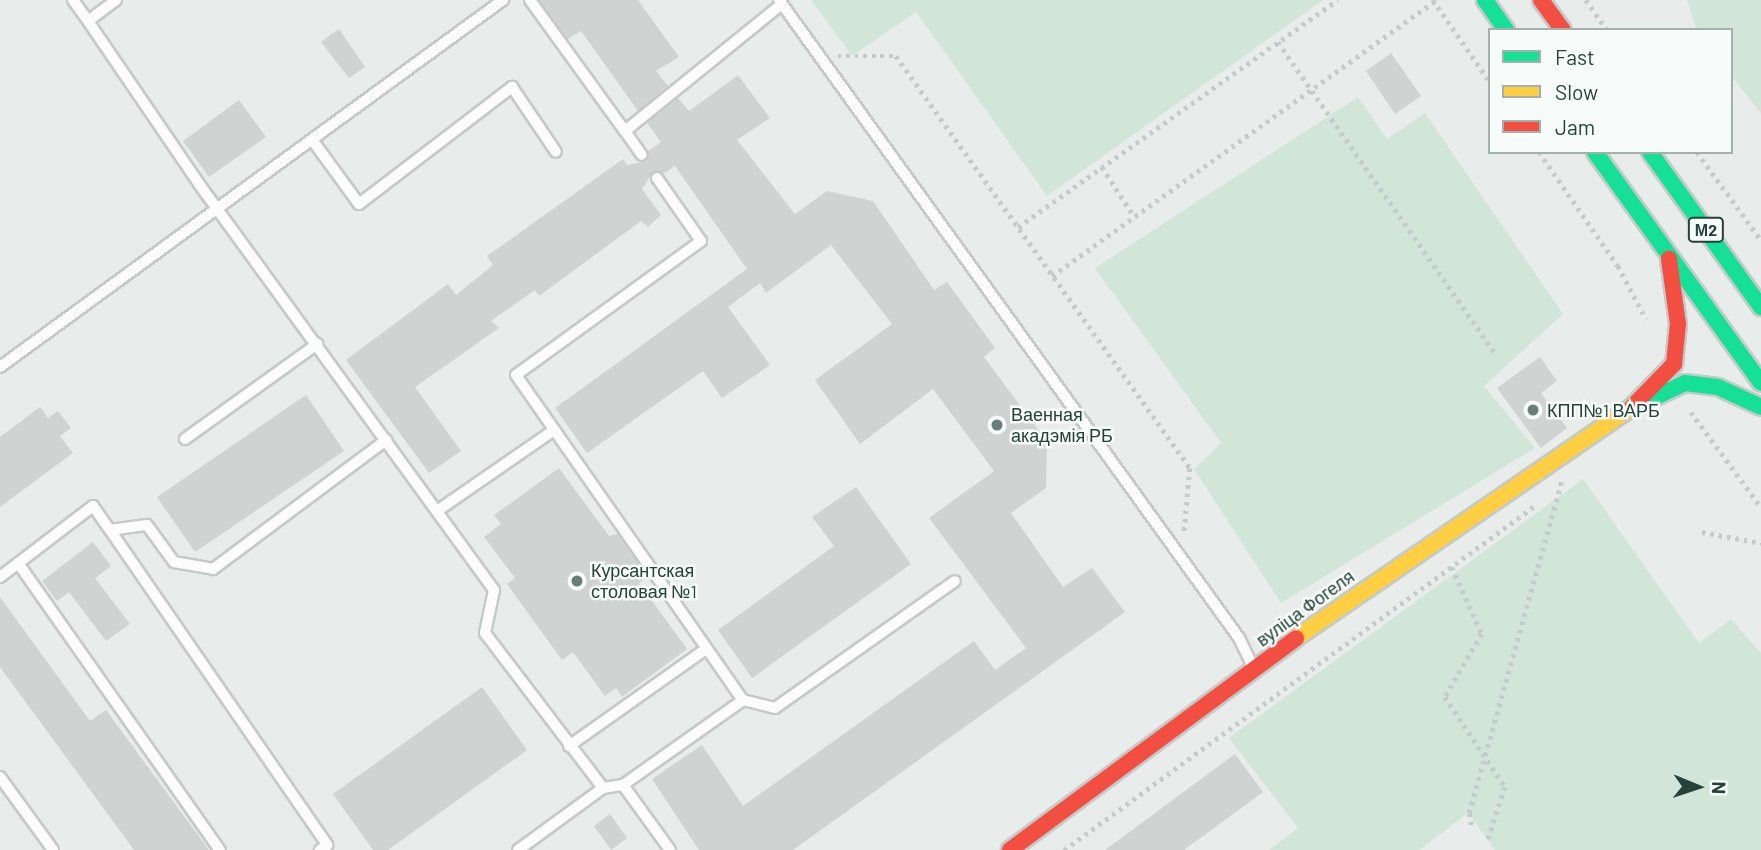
<!DOCTYPE html>
<meta charset="utf-8">
<style>
body{margin:0}
#map{position:relative;width:1761px;height:850px;overflow:hidden;background:#e8edeb;font-family:Barlow,sans-serif}
div>[style]{position:absolute}
[style*='--x']{left:calc(var(--x)*1px);top:calc(var(--y)*1px);width:calc(var(--w)*1px);rotate:calc(var(--a)*1deg)}
.green>*{inset:0;background:#d1e6d8}
.building>*{inset:0;background:#cfd4d2}
.path>*{height:4.5px;margin-top:-2.25px;transform-origin:0;background:repeating-linear-gradient(90deg,#c3ccca 0 3.5px,transparent 0 8.5px)}
.roads{filter:drop-shadow(2px 0 #c5cac8) drop-shadow(-2px 0 #c5cac8) drop-shadow(0 2px #c5cac8) drop-shadow(0 -2px #c5cac8)}
.lane>*{height:10px;margin:-5px;padding:0 5px;transform-origin:5px;border-radius:5px;background:#fcfcfc}
.fast>*{height:16px;margin:-8px;padding:0 8px;transform-origin:8px;border-radius:8px;background:#16e098}
.slow>*{height:16px;margin:-8px;padding:0 8px;transform-origin:8px;border-radius:8px;background:#ffcf43}
.jam>*{height:16px;margin:-8px;padding:0 8px;transform-origin:8px;border-radius:8px;background:#f24e42}
.dots>*{width:19px;height:19px;translate:-50% -50%;box-sizing:border-box;border:4px solid #f7fbf9;border-radius:50%}
span{translate:-50% -50%;white-space:nowrap;text-align:center;line-height:1.15;-webkit-text-stroke:5px #f7fbf9;paint-order:stroke}
.shield-label span{padding:2px 5px;background:#f7fbf9;border:2px solid;border-radius:5px;-webkit-text-stroke-width:0}
.shield-label{font-size:16px;color:#24423a;font-weight:700}
.poi-label{font-size:18px;color:#24423a}
.left{translate:0 -50%;text-align:left}
.street-label{font-size:18px;color:#24423a}
.legend{position:absolute;left:1488px;top:28px;width:245px;height:126px;box-sizing:border-box;background:#f7fbf9;border:2px solid #a3b1ad;margin:0;padding:9px 12px;list-style:none;font-size:21px;color:#24423a}
.legend li{display:flex;align-items:center;gap:14px;height:35px}
.legend b{width:35px;border:2px solid #a3b1ad}
.north{position:absolute;left:1663px;top:752px;width:70px;height:70px;-webkit-text-stroke:5px #f7fbf9;paint-order:stroke;rotate:92deg;font-size:19px;font-weight:700;line-height:28px;text-align:center;color:#24423a}
.north::after{content:'';display:block;margin:auto;width:24px;height:32px;background:#24423a;clip-path:polygon(50% 0,100% 100%,50% 72%,0 100%)}
</style>
<div id="map">
<div class="green">
<div style="clip-path:polygon(811px 0,1323px 0,1047px 196px,916px 12px,852px 56px)"></div>
<div style="clip-path:polygon(1687px 0,1761px 0,1761px 113px,1731px 76px,1731px 30px,1697px 30px)"></div>
<div style="clip-path:polygon(1358px 97px,1387px 139px,1425px 113px,1563px 314px,1484px 386px,1535px 448px,1281px 603px,1194px 469px,1221px 443px,1095px 268px)"></div>
<div style="clip-path:polygon(1583px 479px,1699px 643px,1731px 619px,1761px 653px,1761px 850px,1495px 850px,1468px 813px,1419px 850px,1269px 850px,1298px 828px,1229px 738px)"></div>
</div>
<div class="building">
<div style="clip-path:polygon(539px 0,638px 0,679px 57px,656px 71px,668px 86px,638px 111px,581px 31px,568px 39px)"></div>
<div style="clip-path:polygon(339px 29px,365px 67px,349px 78px,321px 42px)"></div>
<div style="clip-path:polygon(1391px 53px,1421px 96px,1395px 114px,1366px 71px)"></div>
<div style="clip-path:polygon(738px 75px,770px 118px,737px 140px,795px 214px,827px 191px,873px 201px,934px 290px,947px 282px,995px 348px,984px 357px,1047px 442px,1046px 488px,1011px 513px,1063px 587px,1092px 568px,1125px 612px,793px 850px,699px 850px,652px 779px,702px 745px,743px 806px,974px 641px,995px 670px,1026px 648px,929px 518px,994px 471px,933px 389px,860px 444px,815px 380px,892px 324px,831px 245px,766px 293px,760px 283px,728px 307px,770px 365px,722px 398px,703px 371px,587px 453px,555px 408px,747px 269px,675px 166px,663px 174px,653px 172px,642px 189px,661px 215px,648px 227px,641px 221px,539px 296px,535px 290px,491px 321px,499px 328px,415px 387px,461px 451px,429px 473px,346px 360px,448px 284px,456px 295px,493px 265px,487px 256px,623px 159px,627px 165px,647px 161px,648px 151px,661px 142px,647px 123px,678px 98px,689px 111px)"></div>
<div style="clip-path:polygon(239px 100px,266px 137px,209px 177px,183px 141px)"></div>
<div style="clip-path:polygon(1540px 357px,1557px 381px,1541px 393px,1567px 428px,1541px 448px,1497px 388px)"></div>
<div style="clip-path:polygon(306px 395px,344px 451px,195px 552px,157px 497px)"></div>
<div style="clip-path:polygon(40px 407px,48px 418px,58px 411px,71px 428px,60px 436px,73px 453px,0 507px,0 437px)"></div>
<div style="clip-path:polygon(559px 468px,609px 536px,618px 534px,648px 577px,639px 583px,687px 649px,622px 697px,616px 688px,605px 696px,573px 652px,562px 660px,507px 584px,515px 578px,484px 537px,501px 524px,494px 515px)"></div>
<div style="clip-path:polygon(856px 487px,911px 564px,752px 678px,718px 630px,834px 546px,812px 517px)"></div>
<div style="clip-path:polygon(93px 542px,111px 566px,95px 578px,130px 624px,106px 641px,69px 592px,57px 601px,42px 581px)"></div>
<div style="clip-path:polygon(0 597px,90px 721px,106px 710px,209px 850px,134px 850px,0 667px)"></div>
<div style="clip-path:polygon(482px 687px,527px 750px,388px 850px,373px 850px,333px 794px)"></div>
<div style="clip-path:polygon(1235px 754px,1263px 792px,1184px 850px,1105px 850px)"></div>
<div style="clip-path:polygon(610px 814px,627px 838px,611px 850px,594px 826px)"></div>
</div>
<div class="path">
<div style="--x:1433;--y:0;--w:100;--a:55.2"></div>
<div style="--x:1586;--y:0;--w:37;--a:55"></div>
<div style="--x:1278;--y:42;--w:379;--a:55.1"></div>
<div style="--x:838;--y:56;--w:58;--a:0"></div>
<div style="--x:896;--y:56;--w:506;--a:54.49"></div>
<div style="--x:1190;--y:468;--w:67;--a:95.1"></div>
<div style="--x:1539;--y:152;--w:139;--a:55.3"></div>
<div style="--x:1618;--y:266;--w:60;--a:62.2"></div>
<div style="--x:1697;--y:152;--w:109;--a:54"></div>
<div style="--x:1102;--y:167;--w:59;--a:56.9"></div>
<div style="--x:1018;--y:227;--w:392;--a:-35.4"></div>
<div style="--x:1052;--y:276;--w:471;--a:-35.7"></div>
<div style="--x:1691;--y:412;--w:118;--a:53.6"></div>
<div style="--x:1702;--y:532;--w:60;--a:10.6"></div>
<div style="--x:1452;--y:567;--w:73;--a:65.9"></div>
<div style="--x:1482;--y:634;--w:73;--a:120.4"></div>
<div style="--x:1445;--y:697;--w:108;--a:56.3"></div>
<div style="--x:1505;--y:787;--w:56;--a:107.8"></div>
<div style="--x:1471;--y:825;--w:12;--a:-99"></div>
<div style="--x:1469;--y:813;--w:345;--a:-74.4"></div>
<div style="--x:1064;--y:850;--w:585;--a:-36.16"></div>
</div>
<div class="roads">
<div class="lane">
<div style="--x:73;--y:0;--w:26;--a:54"></div>
<div style="--x:116;--y:0;--w:35;--a:143"></div>
<div style="--x:88;--y:21;--w:197;--a:55.7"></div>
<div style="--x:199;--y:184;--w:502;--a:54"></div>
<div style="--x:494;--y:590;--w:44;--a:101.8"></div>
<div style="--x:485;--y:633;--w:195;--a:52.7"></div>
<div style="--x:603;--y:788;--w:105;--a:143.9"></div>
<div style="--x:530;--y:0;--w:162;--a:54.1"></div>
<div style="--x:625;--y:131;--w:202;--a:-39"></div>
<div style="--x:779;--y:0;--w:787;--a:54.21"></div>
<div style="--x:1239;--y:638;--w:32;--a:64"></div>
<div style="--x:625;--y:131;--w:29;--a:55"></div>
<div style="--x:313;--y:141;--w:78;--a:53.9"></div>
<div style="--x:359;--y:204;--w:193;--a:-37.4"></div>
<div style="--x:512;--y:87;--w:78;--a:55.9"></div>
<div style="--x:657;--y:178;--w:77;--a:55.1"></div>
<div style="--x:701;--y:241;--w:228;--a:144.1"></div>
<div style="--x:516;--y:375;--w:396;--a:55.1"></div>
<div style="--x:0;--y:367;--w:623;--a:-36.12"></div>
<div style="--x:185;--y:439;--w:163;--a:-35.7"></div>
<div style="--x:437;--y:511;--w:142;--a:-34.7"></div>
<div style="--x:110;--y:530;--w:383;--a:55.4"></div>
<div style="--x:327;--y:845;--w:9;--a:144"></div>
<div style="--x:18;--y:563;--w:351;--a:54.9"></div>
<div style="--x:0;--y:577;--w:117;--a:-37.4"></div>
<div style="--x:93;--y:506;--w:29;--a:55"></div>
<div style="--x:110;--y:530;--w:37;--a:-8"></div>
<div style="--x:147;--y:525;--w:46;--a:53.9"></div>
<div style="--x:174;--y:562;--w:40;--a:10"></div>
<div style="--x:213;--y:569;--w:216;--a:-36.7"></div>
<div style="--x:569;--y:746;--w:168;--a:-35.3"></div>
<div style="--x:0;--y:777;--w:90;--a:54"></div>
<div style="--x:623;--y:785;--w:147;--a:-35.3"></div>
<div style="--x:743;--y:700;--w:33;--a:14"></div>
<div style="--x:775;--y:708;--w:220;--a:-35.2"></div>
<div style="--x:603;--y:788;--w:20;--a:-9"></div>
<div style="--x:623;--y:785;--w:80;--a:54.1"></div>
</div>
<div class="fast">
<div style="--x:1485;--y:0;--w:37;--a:55"></div>
<div style="--x:1595;--y:152;--w:284;--a:54.3"></div>
<div style="--x:1650;--y:152;--w:191;--a:54.4"></div>
<div style="--x:1645;--y:402;--w:44;--a:-25.4"></div>
<div style="--x:1685;--y:383;--w:33;--a:7"></div>
<div style="--x:1718;--y:387;--w:47;--a:24.9"></div>
</div>
<div class="slow">
<div style="--x:1296;--y:638;--w:406;--a:-34.5"></div>
</div>
<div class="jam">
<div style="--x:1541;--y:0;--w:37;--a:54"></div>
<div style="--x:1631;--y:408;--w:62;--a:-45.7"></div>
<div style="--x:1674;--y:364;--w:40;--a:-84.3"></div>
<div style="--x:1678;--y:324;--w:66;--a:-97.9"></div>
<div style="--x:1010;--y:850;--w:356;--a:-36.5"></div>
</div>
</div>
<div class="dots">
<div style="left:1533px;top:410px;background:#697e78"></div>
<div style="left:997px;top:425px;background:#697e78"></div>
<div style="left:577px;top:581px;background:#697e78"></div>
</div>
<div class="shield-label">
<span style="left:1706px;top:230px">М2</span>
</div>
<div class="poi-label">
<span class="left" style="left:1547px;top:410px">КПП№1 ВАРБ</span>
<span class="left" style="left:1011px;top:425px">Ваенная<br>акадэмія РБ</span>
<span class="left" style="left:591px;top:581px">Курсантская<br>столовая №1</span>
</div>
<div class="street-label">
<span style="left:1305px;top:608px;rotate:-36deg">вуліца Фогеля</span>
</div>
<ul class="legend">
<li><b style="height:9px;background:#16e098"></b>Fast</li>
<li><b style="height:9px;background:#ffcf43"></b>Slow</li>
<li><b style="height:9px;background:#f24e42"></b>Jam</li>
</ul>
<div class="north">N</div>
</div>
